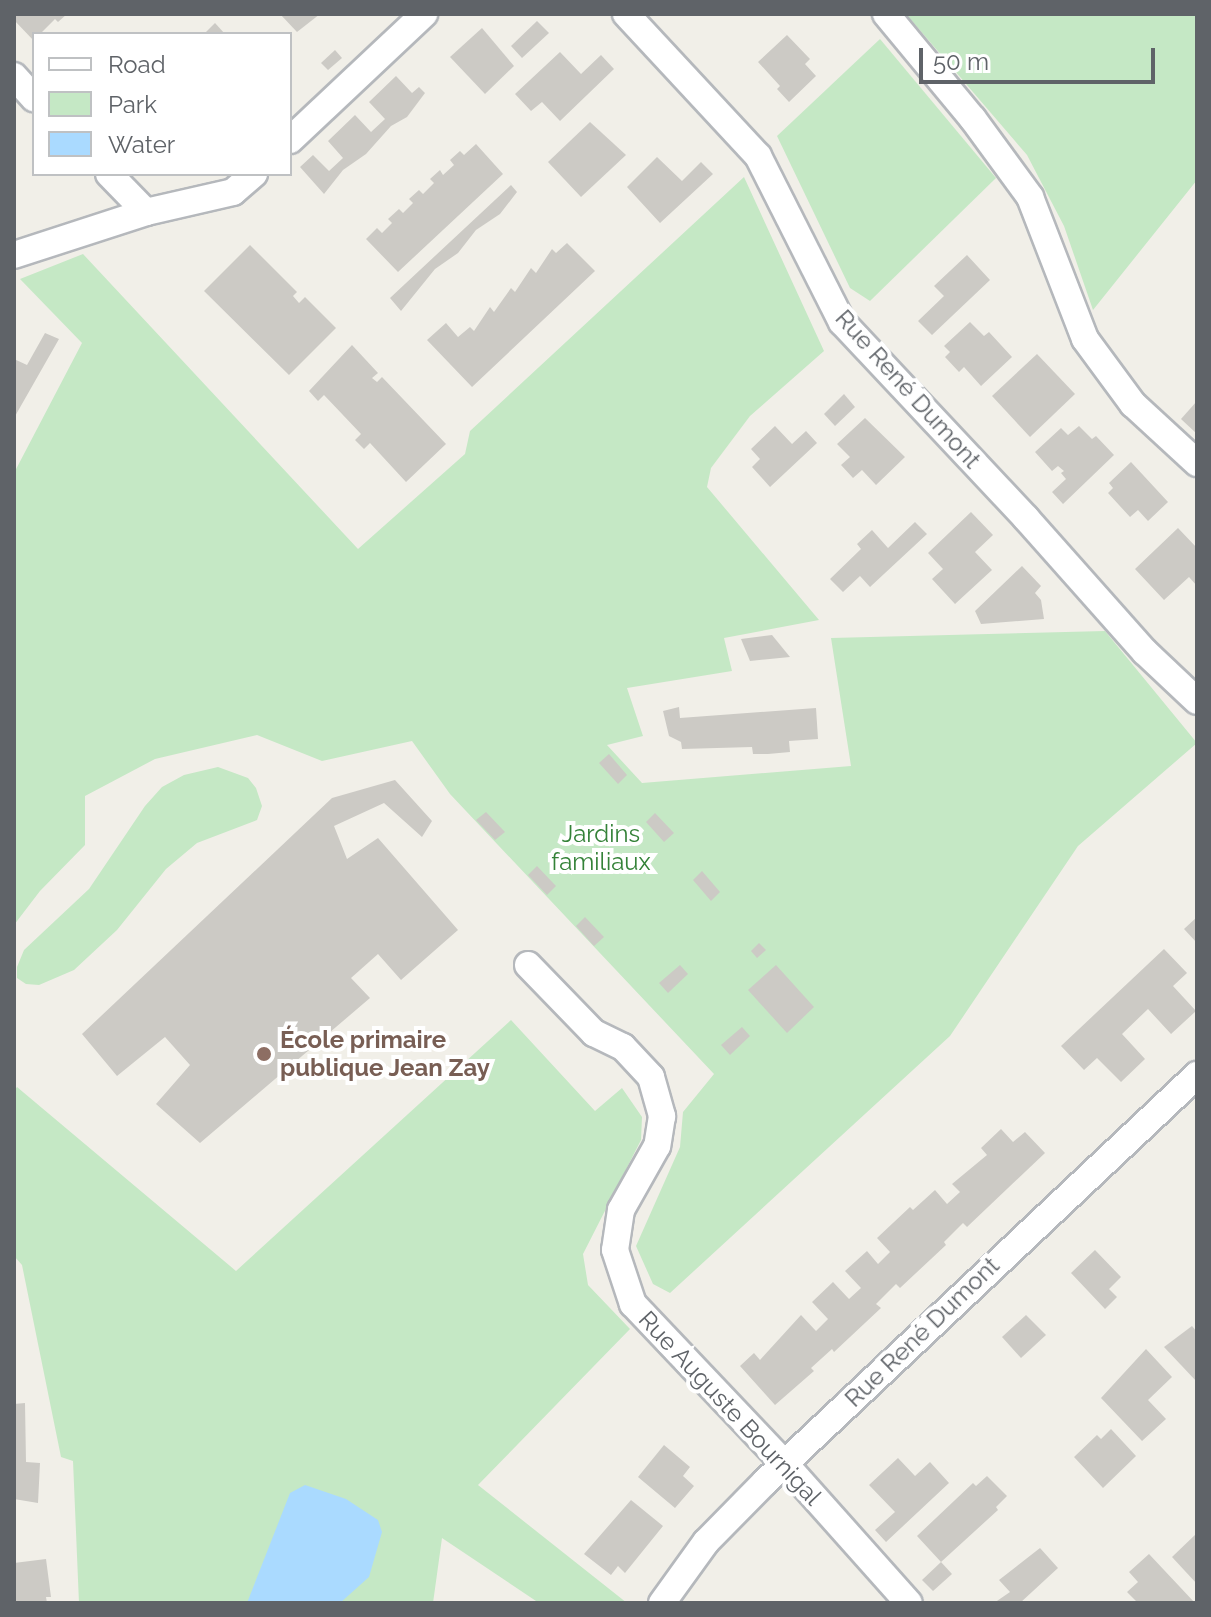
<!DOCTYPE html>
<meta charset="utf-8">
<style>
body{margin:0}
#map{position:relative;width:1211px;height:1617px;overflow:hidden;background:#f1efe8;font-family:Raleway,sans-serif}
div>[style]{position:absolute}
[style*='--x']{left:calc(var(--x)*1px);top:calc(var(--y)*1px);width:calc(var(--w)*1px);rotate:calc(var(--a)*1deg)}
.green>*{inset:0;background:#c5e8c5}
.water>*{inset:0;background:#aadaff}
.building>*{inset:0;background:#cccac5}
.roads{filter:drop-shadow(2px 0 #b5b8bc) drop-shadow(-2px 0 #b5b8bc) drop-shadow(0 2px #b5b8bc) drop-shadow(0 -2px #b5b8bc)}
.street>*{height:26px;margin:-13px;padding:0 13px;transform-origin:13px;border-radius:13px;background:#fff}
.dots>*{width:22px;height:22px;translate:-50% -50%;box-sizing:border-box;border:4px solid #fff;border-radius:50%}
span{translate:-50% -50%;white-space:nowrap;text-align:center;line-height:1.15;-webkit-text-stroke:8px #fff;paint-order:stroke}
.street-label{font-size:24px;color:#5f6368}
.park-label{font-size:24px;color:#348238}
.education-label{font-size:24px;color:#785e54;font-weight:700}
.left{translate:0 -50%;text-align:left}
.frame{position:absolute;inset:0;border:16px solid #5f6368;pointer-events:none}
.legend{position:absolute;left:32px;top:32px;width:260px;height:144px;box-sizing:border-box;background:#fff;border:2px solid #bfc1c3;margin:0;padding:10px 14px;list-style:none;font-size:24px;color:#5f6368}
.legend li{display:flex;align-items:center;gap:16px;height:40px}
.legend b{width:40px;border:2px solid #bfc1c3}
.scale{position:absolute;left:919px;top:48px;width:236px;height:36px;box-sizing:border-box;border:4px solid #5f6368;border-top:0;padding-left:10px;font-size:24px;line-height:28px;white-space:nowrap;color:#5f6368;-webkit-text-stroke:6px #fff;paint-order:stroke}
</style>
<div id="map">
<div class="green">
<div style="clip-path:polygon(906px 14px,1197px 14px,1197px 180px,1093px 310px,1064px 226px,1027px 155px)"></div>
<div style="clip-path:polygon(880px 39px,996px 178px,870px 301px,850px 288px,777px 136px)"></div>
<div style="clip-path:polygon(744px 177px,824px 351px,750px 416px,711px 468px,707px 487px,819px 620px,724px 638px,732px 671px,627px 688px,643px 736px,607px 745px,642px 783px,851px 766px,831px 638px,1105px 631px,1197px 743px,1078px 846px,950px 1036px,670px 1293px,653px 1284px,636px 1246px,680px 1147px,683px 1112px,714px 1074px,450px 794px,412px 741px,322px 761px,257px 735px,155px 759px,85px 796px,85px 845px,40px 891px,14px 925px,14px 473px,82px 343px,20px 279px,83px 254px,358px 549px,465px 454px,470px 431px)"></div>
<div style="clip-path:polygon(218px 767px,248px 778px,256px 788px,262px 806px,257px 820px,197px 843px,166px 869px,117px 930px,74px 970px,39px 985px,26px 984px,17px 978px,17px 967px,24px 950px,89px 889px,145px 806px,162px 787px,184px 775px)"></div>
<div style="clip-path:polygon(511px 1020px,595px 1111px,622px 1088px,642px 1117px,641px 1140px,583px 1254px,588px 1285px,630px 1329px,478px 1485px,627px 1603px,539px 1603px,442px 1538px,433px 1603px,79px 1603px,73px 1461px,61px 1457px,22px 1265px,14px 1256px,14px 1091px,17px 1087px,236px 1271px)"></div>
</div>
<div class="water">
<div style="clip-path:polygon(305px 1485px,346px 1499px,378px 1520px,382px 1532px,369px 1577px,340px 1603px,247px 1603px,290px 1493px)"></div>
</div>
<div class="building">
<div style="clip-path:polygon(14px 14px,67px 14px,58px 22px,55px 19px,40px 34px,34px 34px,34px 41px,14px 20px)"></div>
<div style="clip-path:polygon(280px 14px,320px 14px,297px 32px)"></div>
<div style="clip-path:polygon(537px 21px,549px 33px,522px 58px,511px 46px)"></div>
<div style="clip-path:polygon(215px 23px,225px 34px,204px 34px)"></div>
<div style="clip-path:polygon(482px 28px,514px 66px,485px 94px,450px 57px)"></div>
<div style="clip-path:polygon(787px 35px,810px 59px,805px 64px,816px 76px,789px 102px,777px 89px,780px 86px,758px 62px)"></div>
<div style="clip-path:polygon(335px 50px,342px 58px,328px 70px,321px 63px)"></div>
<div style="clip-path:polygon(560px 52px,581px 74px,601px 55px,614px 69px,560px 121px,542px 102px,531px 111px,515px 94px)"></div>
<div style="clip-path:polygon(396px 76px,412px 93px,419px 87px,425px 93px,407px 117px,391px 126px,366px 154px,343px 170px,324px 194px,300px 167px,313px 155px,329px 171px,343px 158px,328px 141px,355px 115px,371px 132px,385px 119px,369px 102px)"></div>
<div style="clip-path:polygon(590px 122px,626px 155px,581px 197px,548px 162px)"></div>
<div style="clip-path:polygon(476px 144px,503px 174px,398px 272px,366px 239px,377px 228px,382px 233px,392px 223px,388px 219px,399px 209px,403px 213px,413px 203px,409px 199px,419px 190px,423px 194px,434px 183px,430px 179px,440px 170px,443px 175px,454px 165px,450px 160px,460px 151px,464px 155px)"></div>
<div style="clip-path:polygon(657px 157px,682px 181px,701px 162px,713px 174px,660px 223px,627px 187px)"></div>
<div style="clip-path:polygon(511px 185px,517px 192px,500px 214px,476px 230px,458px 253px,435px 269px,401px 311px,390px 298px)"></div>
<div style="clip-path:polygon(567px 243px,595px 271px,472px 387px,427px 340px,446px 323px,458px 337px,470px 327px,474px 331px,490px 307px,494px 312px,511px 288px,515px 292px,531px 268px,536px 273px,552px 249px,556px 253px)"></div>
<div style="clip-path:polygon(250px 245px,297px 292px,293px 296px,299px 303px,305px 297px,336px 328px,289px 375px,204px 291px)"></div>
<div style="clip-path:polygon(967px 255px,990px 280px,932px 335px,918px 321px,944px 296px,934px 286px)"></div>
<div style="clip-path:polygon(970px 322px,984px 336px,989px 332px,1012px 357px,981px 386px,964px 367px,959px 372px,945px 357px,950px 352px,944px 346px)"></div>
<div style="clip-path:polygon(45px 333px,59px 339px,14px 418px,14px 359px,27px 365px)"></div>
<div style="clip-path:polygon(352px 345px,378px 373px,372px 378px,377px 382px,382px 377px,446px 444px,406px 482px,370px 443px,364px 449px,355px 440px,361px 434px,324px 395px,318px 401px,309px 391px)"></div>
<div style="clip-path:polygon(1037px 354px,1075px 394px,1030px 437px,992px 396px)"></div>
<div style="clip-path:polygon(844px 394px,855px 407px,835px 426px,824px 414px)"></div>
<div style="clip-path:polygon(1197px 401px,1197px 434px,1181px 419px)"></div>
<div style="clip-path:polygon(865px 418px,905px 457px,876px 485px,862px 470px,853px 478px,841px 465px,850px 457px,837px 444px)"></div>
<div style="clip-path:polygon(775px 426px,792px 444px,806px 431px,817px 443px,770px 487px,752px 467px,760px 459px,751px 449px)"></div>
<div style="clip-path:polygon(1079px 426px,1092px 439px,1096px 436px,1114px 455px,1063px 504px,1052px 492px,1066px 479px,1061px 473px,1064px 471px,1058px 466px,1052px 471px,1035px 452px,1061px 428px,1068px 435px)"></div>
<div style="clip-path:polygon(1131px 462px,1168px 502px,1148px 521px,1138px 510px,1130px 517px,1108px 493px,1113px 488px,1109px 483px)"></div>
<div style="clip-path:polygon(971px 512px,993px 535px,975px 552px,992px 570px,955px 604px,932px 579px,943px 569px,928px 553px)"></div>
<div style="clip-path:polygon(915px 522px,927px 534px,870px 587px,860px 576px,843px 592px,830px 579px,861px 549px,857px 544px,872px 530px,888px 548px)"></div>
<div style="clip-path:polygon(1178px 528px,1197px 548px,1197px 586px,1189px 577px,1164px 600px,1135px 569px)"></div>
<div style="clip-path:polygon(1022px 566px,1041px 586px,1035px 593px,1041px 600px,1044px 619px,981px 624px,975px 611px)"></div>
<div style="clip-path:polygon(772px 635px,790px 657px,750px 661px,741px 639px)"></div>
<div style="clip-path:polygon(679px 707px,680px 718px,816px 708px,818px 739px,789px 741px,790px 752px,768px 754px,753px 754px,752px 747px,682px 749px,681px 742px,669px 736px,663px 711px)"></div>
<div style="clip-path:polygon(609px 754px,627px 775px,618px 784px,599px 763px)"></div>
<div style="clip-path:polygon(395px 780px,432px 821px,422px 837px,384px 803px,334px 826px,347px 859px,378px 838px,458px 930px,401px 980px,378px 954px,351px 978px,370px 998px,200px 1143px,156px 1104px,190px 1065px,165px 1037px,117px 1076px,82px 1034px,332px 798px)"></div>
<div style="clip-path:polygon(486px 812px,505px 832px,495px 840px,476px 820px)"></div>
<div style="clip-path:polygon(655px 813px,674px 833px,664px 842px,646px 822px)"></div>
<div style="clip-path:polygon(537px 866px,556px 886px,547px 895px,528px 875px)"></div>
<div style="clip-path:polygon(702px 871px,720px 892px,711px 901px,693px 880px)"></div>
<div style="clip-path:polygon(585px 917px,604px 937px,594px 946px,576px 926px)"></div>
<div style="clip-path:polygon(1197px 917px,1197px 943px,1184px 929px)"></div>
<div style="clip-path:polygon(759px 943px,766px 950px,757px 958px,751px 951px)"></div>
<div style="clip-path:polygon(1164px 949px,1187px 973px,1173px 986px,1196px 1011px,1171px 1034px,1148px 1009px,1122px 1034px,1145px 1059px,1121px 1082px,1097px 1058px,1084px 1070px,1061px 1046px)"></div>
<div style="clip-path:polygon(680px 965px,688px 974px,668px 993px,659px 983px)"></div>
<div style="clip-path:polygon(776px 965px,814px 1007px,787px 1033px,748px 990px)"></div>
<div style="clip-path:polygon(742px 1027px,750px 1036px,730px 1055px,721px 1045px)"></div>
<div style="clip-path:polygon(1001px 1129px,1013px 1142px,1025px 1132px,1045px 1153px,967px 1227px,963px 1223px,944px 1242px,946px 1245px,900px 1288px,896px 1284px,876px 1304px,881px 1308px,834px 1352px,832px 1349px,811px 1368px,814px 1371px,775px 1405px,740px 1366px,754px 1353px,760px 1360px,801px 1315px,816px 1331px,828px 1319px,812px 1302px,833px 1282px,849px 1299px,861px 1288px,845px 1271px,867px 1251px,878px 1264px,890px 1252px,877px 1238px,910px 1207px,913px 1210px,935px 1190px,947px 1204px,960px 1192px,952px 1184px,987px 1155px,981px 1148px)"></div>
<div style="clip-path:polygon(1095px 1250px,1121px 1277px,1109px 1289px,1117px 1297px,1105px 1309px,1071px 1273px)"></div>
<div style="clip-path:polygon(1026px 1315px,1046px 1335px,1021px 1358px,1002px 1337px)"></div>
<div style="clip-path:polygon(1192px 1326px,1197px 1332px,1197px 1382px,1164px 1347px)"></div>
<div style="clip-path:polygon(1146px 1349px,1172px 1377px,1148px 1400px,1166px 1419px,1142px 1441px,1101px 1398px)"></div>
<div style="clip-path:polygon(25px 1403px,26px 1462px,40px 1463px,38px 1503px,14px 1499px,14px 1404px)"></div>
<div style="clip-path:polygon(1111px 1429px,1136px 1456px,1103px 1488px,1074px 1457px,1097px 1435px,1101px 1439px)"></div>
<div style="clip-path:polygon(664px 1445px,690px 1467px,683px 1476px,694px 1486px,675px 1508px,638px 1477px)"></div>
<div style="clip-path:polygon(898px 1458px,915px 1476px,930px 1462px,949px 1483px,886px 1542px,875px 1530px,895px 1512px,869px 1485px)"></div>
<div style="clip-path:polygon(987px 1476px,1007px 1496px,996px 1507px,998px 1510px,941px 1562px,917px 1536px,973px 1483px,976px 1486px)"></div>
<div style="clip-path:polygon(631px 1500px,663px 1526px,625px 1573px,618px 1566px,611px 1575px,584px 1554px)"></div>
<div style="clip-path:polygon(1197px 1533px,1197px 1584px,1172px 1557px)"></div>
<div style="clip-path:polygon(1040px 1548px,1058px 1568px,1020px 1603px,994px 1603px,1010px 1592px,999px 1580px)"></div>
<div style="clip-path:polygon(1149px 1554px,1195px 1603px,1138px 1603px,1127px 1592px,1138px 1582px,1129px 1572px)"></div>
<div style="clip-path:polygon(46px 1559px,51px 1597px,46px 1597px,47px 1603px,14px 1603px,14px 1563px)"></div>
<div style="clip-path:polygon(941px 1562px,952px 1574px,933px 1591px,922px 1580px)"></div>
</div>
<div class="roads">
<div class="street">
<div style="--x:626;--y:14;--w:194;--a:47.1"></div>
<div style="--x:758;--y:156;--w:186;--a:63.2"></div>
<div style="--x:842;--y:322;--w:269;--a:46.8"></div>
<div style="--x:1026;--y:518;--w:179;--a:48.4"></div>
<div style="--x:1145;--y:652;--w:71;--a:43.3"></div>
<div style="--x:886;--y:14;--w:136;--a:50.4"></div>
<div style="--x:973;--y:119;--w:97;--a:53.8"></div>
<div style="--x:1030;--y:197;--w:152;--a:68.8"></div>
<div style="--x:1085;--y:339;--w:81;--a:53.6"></div>
<div style="--x:1133;--y:404;--w:87;--a:42.7"></div>
<div style="--x:14;--y:76;--w:30;--a:48"></div>
<div style="--x:290;--y:140;--w:184;--a:-43.2"></div>
<div style="--x:109;--y:174;--w:53;--a:45.8"></div>
<div style="--x:14;--y:255;--w:139;--a:-18"></div>
<div style="--x:146;--y:212;--w:89;--a:-12.9"></div>
<div style="--x:233;--y:192;--w:28;--a:-41"></div>
<div style="--x:528;--y:965;--w:95;--a:45.9"></div>
<div style="--x:594;--y:1033;--w:32;--a:26"></div>
<div style="--x:623;--y:1047;--w:41;--a:47"></div>
<div style="--x:651;--y:1077;--w:41;--a:74.2"></div>
<div style="--x:662;--y:1116;--w:30;--a:99"></div>
<div style="--x:657;--y:1146;--w:73;--a:119.4"></div>
<div style="--x:621;--y:1210;--w:40;--a:98.5"></div>
<div style="--x:615;--y:1250;--w:57;--a:71.6"></div>
<div style="--x:633;--y:1304;--w:221;--a:46.5"></div>
<div style="--x:785;--y:1464;--w:186;--a:48.3"></div>
<div style="--x:662;--y:1603;--w:75;--a:-54.2"></div>
<div style="--x:706;--y:1542;--w:84;--a:-45.5"></div>
<div style="--x:765;--y:1482;--w:594;--a:-43.29"></div>
</div>
</div>
<div class="dots">
<div style="left:264px;top:1054px;background:#8d6e63"></div>
</div>
<div class="street-label">
<span style="left:908px;top:389px;rotate:48deg">Rue René Dumont</span>
<span style="left:922px;top:1332px;rotate:-44deg">Rue René Dumont</span>
<span style="left:730px;top:1408px;rotate:47deg">Rue Auguste Bournigal</span>
</div>
<div class="park-label">
<span style="left:601px;top:848px">Jardins<br>familiaux</span>
</div>
<div class="education-label">
<span class="left" style="left:280px;top:1054px">École primaire<br>publique Jean Zay</span>
</div>
<div class="frame"></div>
<ul class="legend">
<li><b style="height:10px;background:#fff"></b>Road</li>
<li><b style="height:22px;background:#c5e8c5"></b>Park</li>
<li><b style="height:22px;background:#aadaff"></b>Water</li>
</ul>
<div class="scale">50 m</div>
</div>
